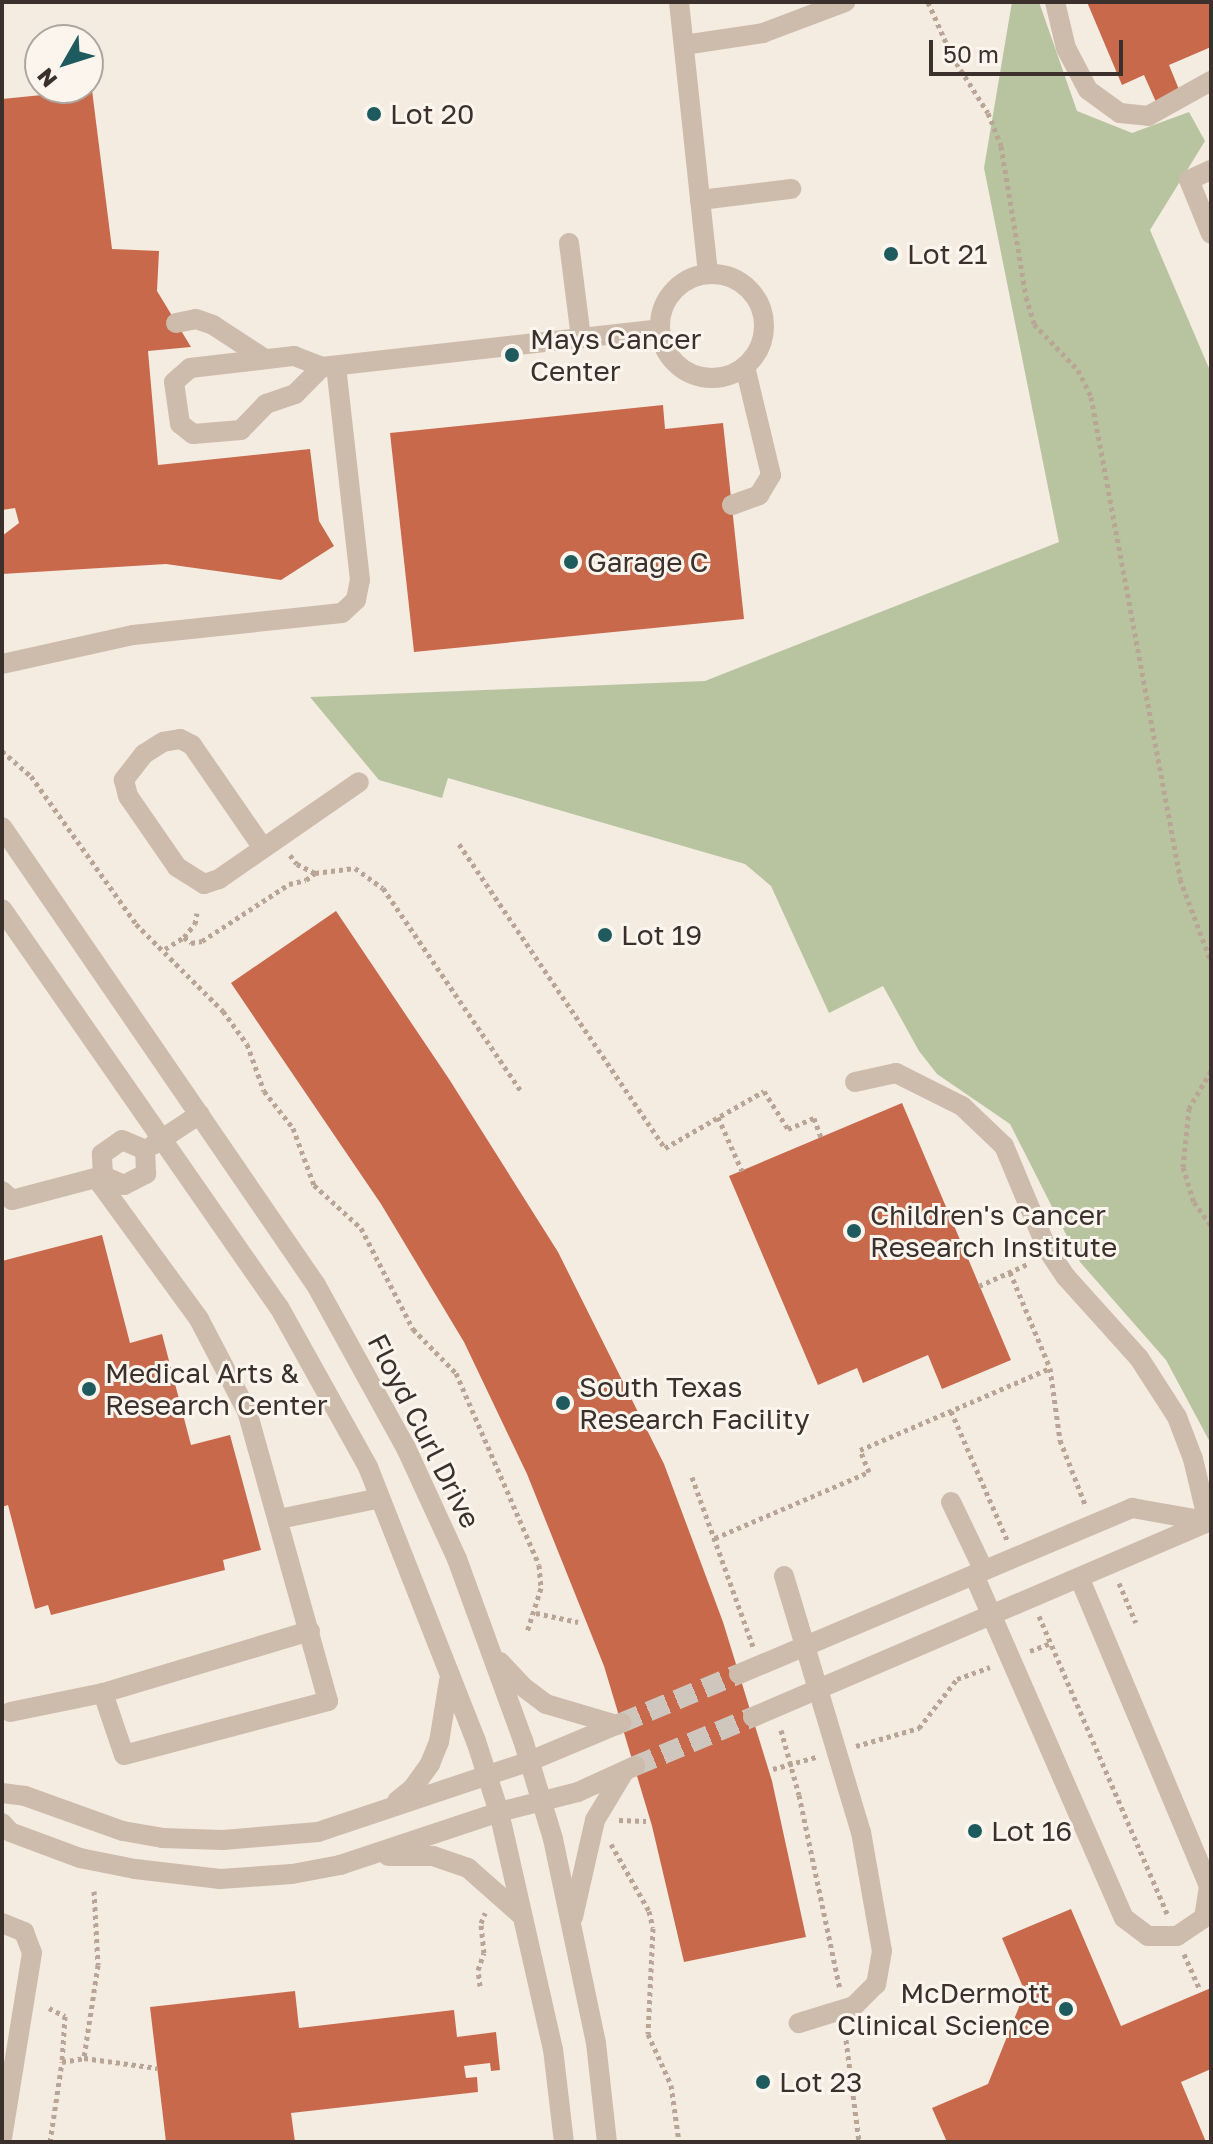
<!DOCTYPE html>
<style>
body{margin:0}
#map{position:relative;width:1213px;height:2144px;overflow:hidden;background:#f4ebe1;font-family:"Golos Text",sans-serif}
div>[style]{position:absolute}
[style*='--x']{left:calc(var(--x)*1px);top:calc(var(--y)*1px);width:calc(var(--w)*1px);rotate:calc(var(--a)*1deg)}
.green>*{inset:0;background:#b8c4a0}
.building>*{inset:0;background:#c8694b}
.minor-tunnel>*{height:20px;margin-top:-10px;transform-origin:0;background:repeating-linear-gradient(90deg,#cfc6bd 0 20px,transparent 0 30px)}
.path>*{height:5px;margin-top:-2.5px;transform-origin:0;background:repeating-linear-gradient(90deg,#b9a596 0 4px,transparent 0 8px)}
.minor>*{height:20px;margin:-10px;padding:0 10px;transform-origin:10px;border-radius:10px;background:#cdbbac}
.minor>.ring{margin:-10px;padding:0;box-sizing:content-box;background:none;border:20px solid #cdbbac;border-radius:50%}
.dots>*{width:22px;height:22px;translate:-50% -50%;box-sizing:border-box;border:4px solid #fbf5ee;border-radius:50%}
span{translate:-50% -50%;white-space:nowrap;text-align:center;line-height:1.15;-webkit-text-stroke:6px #fbf5ee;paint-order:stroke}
.poi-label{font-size:28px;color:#3b302b}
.left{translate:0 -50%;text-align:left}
.right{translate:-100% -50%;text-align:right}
.street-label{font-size:28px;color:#3b302b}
.frame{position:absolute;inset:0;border:4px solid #3b302b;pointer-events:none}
.north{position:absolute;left:24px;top:24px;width:80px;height:80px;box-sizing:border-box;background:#fbf5ee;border:2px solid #aea6a0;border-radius:50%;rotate:231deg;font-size:22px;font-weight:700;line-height:32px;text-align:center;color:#3b302b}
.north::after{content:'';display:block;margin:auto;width:28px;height:36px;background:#1f5a5e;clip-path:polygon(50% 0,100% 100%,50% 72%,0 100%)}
.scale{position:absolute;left:929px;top:40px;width:194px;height:36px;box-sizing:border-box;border:4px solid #3b302b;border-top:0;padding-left:10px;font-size:24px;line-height:28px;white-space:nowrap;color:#3b302b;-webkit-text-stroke:6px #fbf5ee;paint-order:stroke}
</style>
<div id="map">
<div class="green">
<div style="clip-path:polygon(1012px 2px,1039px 2px,1077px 111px,1132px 133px,1189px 112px,1205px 141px,1150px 230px,1211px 373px,1211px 1444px,1166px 1360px,1080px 1262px,1010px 1124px,937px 1074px,919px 1051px,883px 986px,829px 1013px,771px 886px,745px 864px,448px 778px,442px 798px,379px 780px,310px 697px,705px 681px,1059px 542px,984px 168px)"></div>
</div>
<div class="building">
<div style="clip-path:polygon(1087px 2px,1211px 2px,1211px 47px,1169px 65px,1180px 92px,1156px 102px,1144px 75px,1122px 85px)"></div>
<div style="clip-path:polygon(92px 90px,112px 249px,159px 251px,157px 291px,191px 347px,148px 351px,158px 465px,310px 449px,319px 521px,334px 546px,281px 580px,166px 564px,2px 574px,2px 536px,19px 523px,15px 508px,2px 510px,2px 99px)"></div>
<div style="clip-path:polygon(663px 405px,665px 429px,723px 423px,744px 619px,414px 652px,390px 433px)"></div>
<div style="clip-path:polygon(336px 911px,449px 1079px,558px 1252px,664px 1464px,723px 1622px,772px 1781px,806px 1937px,684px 1962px,652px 1826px,604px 1666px,527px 1474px,464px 1342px,381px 1204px,231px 983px)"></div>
<div style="clip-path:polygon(902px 1103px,1011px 1360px,942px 1389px,928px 1355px,863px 1383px,857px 1368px,818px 1385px,729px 1176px)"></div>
<div style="clip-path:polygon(102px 1235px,130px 1343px,162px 1334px,191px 1445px,230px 1435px,261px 1550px,223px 1560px,225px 1570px,51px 1615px,48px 1605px,35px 1609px,8px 1505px,2px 1507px,2px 1261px)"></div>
<div style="clip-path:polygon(1071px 1909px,1121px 2026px,1211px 1988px,1211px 2069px,1181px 2082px,1206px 2142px,947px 2142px,932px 2108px,988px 2084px,1025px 1992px,1002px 1938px)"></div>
<div style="clip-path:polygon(295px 1991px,299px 2028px,454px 2010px,457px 2037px,496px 2032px,500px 2070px,491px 2071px,490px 2063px,464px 2066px,466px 2078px,477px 2077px,478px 2092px,291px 2113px,295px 2142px,166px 2142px,150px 2007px)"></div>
</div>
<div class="minor-tunnel">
<div style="--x:621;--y:1723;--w:128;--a:-22.6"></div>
<div style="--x:635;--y:1766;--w:128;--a:-22.6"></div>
</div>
<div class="path">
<div style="--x:928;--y:2;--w:59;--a:66"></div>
<div style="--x:952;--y:56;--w:67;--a:57.7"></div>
<div style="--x:988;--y:113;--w:35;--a:68"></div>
<div style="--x:1001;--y:146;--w:153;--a:80.6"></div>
<div style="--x:1026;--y:297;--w:28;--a:73"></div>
<div style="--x:1034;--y:324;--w:64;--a:46.3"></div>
<div style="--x:1078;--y:370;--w:30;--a:64"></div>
<div style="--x:1091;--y:397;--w:490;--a:79.5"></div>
<div style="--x:1180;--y:879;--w:89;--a:69.5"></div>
<div style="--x:2;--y:751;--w:38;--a:41"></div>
<div style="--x:31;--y:776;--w:181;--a:54.6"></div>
<div style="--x:136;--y:924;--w:123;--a:45"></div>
<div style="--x:223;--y:1011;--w:41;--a:54"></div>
<div style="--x:247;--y:1044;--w:50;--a:70.1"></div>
<div style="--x:264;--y:1091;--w:47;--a:51.9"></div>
<div style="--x:293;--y:1128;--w:61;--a:69.8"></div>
<div style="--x:314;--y:1185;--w:64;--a:42.5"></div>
<div style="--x:361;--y:1228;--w:114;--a:62.8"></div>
<div style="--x:413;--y:1329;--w:62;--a:45.7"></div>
<div style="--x:456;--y:1373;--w:209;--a:66.6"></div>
<div style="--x:539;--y:1565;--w:23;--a:85"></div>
<div style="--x:541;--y:1588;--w:46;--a:107.7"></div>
<div style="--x:459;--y:844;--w:367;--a:55.9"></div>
<div style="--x:665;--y:1148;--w:114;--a:-29.9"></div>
<div style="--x:764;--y:1091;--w:45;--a:57.7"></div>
<div style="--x:788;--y:1129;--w:28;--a:-23"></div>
<div style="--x:814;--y:1118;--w:20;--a:70"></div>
<div style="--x:290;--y:855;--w:11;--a:52"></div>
<div style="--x:297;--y:864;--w:20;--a:27"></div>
<div style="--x:184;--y:937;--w:17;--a:-50"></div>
<div style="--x:195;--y:924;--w:11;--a:-80"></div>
<div style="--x:165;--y:949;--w:22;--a:-32"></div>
<div style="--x:184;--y:937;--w:9;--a:41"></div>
<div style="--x:191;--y:943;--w:11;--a:-10"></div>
<div style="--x:202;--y:941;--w:104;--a:-33.2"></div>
<div style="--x:289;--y:884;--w:17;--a:-13"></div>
<div style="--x:306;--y:880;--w:11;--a:-38"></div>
<div style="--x:315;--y:873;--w:40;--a:-7.1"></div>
<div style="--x:355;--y:868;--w:34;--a:36"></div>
<div style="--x:383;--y:888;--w:245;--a:55.8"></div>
<div style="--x:1211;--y:1071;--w:43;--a:120.7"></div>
<div style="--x:1189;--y:1108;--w:59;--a:95.8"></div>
<div style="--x:1183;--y:1167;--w:37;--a:73"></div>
<div style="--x:1194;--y:1202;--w:29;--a:54"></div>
<div style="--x:718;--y:1117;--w:59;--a:66"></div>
<div style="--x:1010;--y:1272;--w:104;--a:67.4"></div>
<div style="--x:1050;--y:1368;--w:73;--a:82.1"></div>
<div style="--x:1060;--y:1440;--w:69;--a:68.7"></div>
<div style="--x:979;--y:1286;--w:56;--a:-24.3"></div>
<div style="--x:951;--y:1411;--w:141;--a:66.5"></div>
<div style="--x:692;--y:1477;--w:180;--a:70.2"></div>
<div style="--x:715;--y:1538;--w:168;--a:-23.2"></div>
<div style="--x:869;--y:1472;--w:24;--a:-112"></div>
<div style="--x:860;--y:1450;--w:207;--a:-23.3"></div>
<div style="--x:1119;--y:1583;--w:43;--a:67"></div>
<div style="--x:536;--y:1613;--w:43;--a:12.1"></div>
<div style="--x:1039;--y:1616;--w:326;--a:66.7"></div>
<div style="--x:1030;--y:1651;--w:22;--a:-21"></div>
<div style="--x:781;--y:1730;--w:67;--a:74.5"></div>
<div style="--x:799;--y:1795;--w:199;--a:78.1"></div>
<div style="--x:856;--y:1746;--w:66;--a:-15.9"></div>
<div style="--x:919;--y:1728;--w:62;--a:-52.2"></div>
<div style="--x:957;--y:1679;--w:35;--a:-20"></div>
<div style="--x:773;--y:1769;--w:45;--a:-15.6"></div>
<div style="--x:619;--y:1820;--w:27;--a:2"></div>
<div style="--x:611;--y:1844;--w:77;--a:60.4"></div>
<div style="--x:649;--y:1911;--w:17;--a:77"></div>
<div style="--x:653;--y:1928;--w:106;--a:92.7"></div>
<div style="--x:648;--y:2034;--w:56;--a:65.7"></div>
<div style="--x:671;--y:2085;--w:58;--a:82"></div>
<div style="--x:94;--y:1891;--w:74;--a:86.9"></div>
<div style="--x:98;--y:1965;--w:94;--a:98.6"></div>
<div style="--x:84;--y:2058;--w:74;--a:7.8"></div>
<div style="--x:1184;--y:1954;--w:39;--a:66"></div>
<div style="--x:480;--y:1986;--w:16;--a:-97"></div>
<div style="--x:478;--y:1970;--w:18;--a:-71"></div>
<div style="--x:484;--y:1953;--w:30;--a:-96"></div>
<div style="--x:481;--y:1923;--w:11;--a:-68"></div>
<div style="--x:49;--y:2008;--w:18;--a:27"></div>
<div style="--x:65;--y:2016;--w:46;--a:93.7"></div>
<div style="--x:845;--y:2032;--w:111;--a:82.7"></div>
<div style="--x:50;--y:2142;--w:81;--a:-81.5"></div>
<div style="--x:62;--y:2062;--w:22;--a:-10"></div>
</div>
<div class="minor">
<div style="--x:679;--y:2;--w:273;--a:83.9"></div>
<div style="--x:1055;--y:2;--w:47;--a:76.6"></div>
<div style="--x:1066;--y:48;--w:47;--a:62.4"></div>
<div style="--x:1088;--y:90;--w:39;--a:36"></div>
<div style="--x:1120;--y:113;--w:28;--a:6"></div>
<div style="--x:1148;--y:116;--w:72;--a:-29.1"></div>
<div style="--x:684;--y:45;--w:80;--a:-8.6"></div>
<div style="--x:763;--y:33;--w:88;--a:-20.7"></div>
<div style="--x:1211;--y:170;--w:24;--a:156"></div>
<div style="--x:1189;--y:180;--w:58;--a:67.8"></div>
<div style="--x:700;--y:200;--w:92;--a:-6.9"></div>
<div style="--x:569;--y:243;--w:96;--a:82.8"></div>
<div class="ring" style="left:660px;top:274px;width:84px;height:84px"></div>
<div style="--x:176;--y:323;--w:20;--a:-11"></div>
<div style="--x:196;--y:319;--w:18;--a:19"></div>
<div style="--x:213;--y:325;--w:62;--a:33.2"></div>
<div style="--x:322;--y:367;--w:38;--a:135"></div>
<div style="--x:295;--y:394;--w:31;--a:161"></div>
<div style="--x:266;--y:404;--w:36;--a:134"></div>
<div style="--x:241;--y:430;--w:48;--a:175.2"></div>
<div style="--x:193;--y:434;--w:16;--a:-142"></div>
<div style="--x:180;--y:424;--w:42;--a:-98.1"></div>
<div style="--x:174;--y:382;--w:21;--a:-41"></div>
<div style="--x:190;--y:368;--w:105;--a:-6.6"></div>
<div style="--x:294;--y:356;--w:30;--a:21"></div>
<div style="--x:322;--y:367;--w:340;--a:-6.4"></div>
<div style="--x:732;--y:505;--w:29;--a:-20"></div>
<div style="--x:759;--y:495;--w:23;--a:-59"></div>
<div style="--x:771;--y:475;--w:111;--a:-103.5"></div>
<div style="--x:2;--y:664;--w:134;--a:-12.5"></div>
<div style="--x:133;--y:635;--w:210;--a:-6"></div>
<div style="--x:342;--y:613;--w:19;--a:-43"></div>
<div style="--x:356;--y:600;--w:20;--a:-79"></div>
<div style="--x:360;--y:580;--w:215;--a:-96.4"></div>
<div style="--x:2;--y:827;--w:555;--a:55.57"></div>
<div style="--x:316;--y:1285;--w:186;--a:61.1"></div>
<div style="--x:406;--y:1448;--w:122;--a:65.3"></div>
<div style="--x:457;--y:1559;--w:193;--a:70"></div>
<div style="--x:523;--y:1740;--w:103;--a:73.1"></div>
<div style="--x:553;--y:1839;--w:208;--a:78.1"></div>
<div style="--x:596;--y:2043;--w:100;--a:83.7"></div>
<div style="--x:263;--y:848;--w:125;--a:-124.6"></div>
<div style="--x:192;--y:745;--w:13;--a:-153"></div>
<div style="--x:180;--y:739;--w:17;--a:170"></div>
<div style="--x:163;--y:742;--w:22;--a:148"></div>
<div style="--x:144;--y:754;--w:33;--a:128"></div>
<div style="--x:124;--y:780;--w:16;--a:76"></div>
<div style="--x:128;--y:796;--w:86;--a:55.4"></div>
<div style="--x:177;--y:867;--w:32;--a:32"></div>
<div style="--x:204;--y:884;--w:16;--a:-18"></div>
<div style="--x:219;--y:879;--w:170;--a:-34.7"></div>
<div style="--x:2;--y:909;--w:485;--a:55.2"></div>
<div style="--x:279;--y:1307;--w:183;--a:60.9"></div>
<div style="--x:368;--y:1467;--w:295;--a:68.5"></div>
<div style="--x:476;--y:1741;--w:75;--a:72.1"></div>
<div style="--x:499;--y:1812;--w:243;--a:77.2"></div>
<div style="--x:553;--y:2049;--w:94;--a:83.3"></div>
<div style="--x:855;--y:1082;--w:42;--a:-12.4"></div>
<div style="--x:896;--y:1073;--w:74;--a:26.6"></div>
<div style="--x:962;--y:1106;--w:58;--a:43.6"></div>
<div style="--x:1004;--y:1146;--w:112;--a:67.3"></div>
<div style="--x:1047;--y:1249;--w:34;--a:56"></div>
<div style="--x:1066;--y:1277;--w:109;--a:48"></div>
<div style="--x:1139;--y:1358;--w:70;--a:57.2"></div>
<div style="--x:1177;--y:1417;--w:45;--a:69.1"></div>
<div style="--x:1193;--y:1459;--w:65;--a:76.6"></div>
<div style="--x:153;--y:1145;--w:56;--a:-33.4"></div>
<div style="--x:103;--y:1176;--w:22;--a:-93"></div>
<div style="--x:102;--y:1154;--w:24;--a:-35"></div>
<div style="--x:122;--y:1140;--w:25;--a:23"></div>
<div style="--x:2;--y:1191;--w:13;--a:42"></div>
<div style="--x:12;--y:1200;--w:94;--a:-14.8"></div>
<div style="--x:103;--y:1176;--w:23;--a:23"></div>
<div style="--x:124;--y:1185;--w:25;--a:-27"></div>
<div style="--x:146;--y:1174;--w:24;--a:-92"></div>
<div style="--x:951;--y:1502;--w:76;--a:64.4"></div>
<div style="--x:279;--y:1519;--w:103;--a:-11.7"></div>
<div style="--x:974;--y:1575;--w:374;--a:66.4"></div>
<div style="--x:1124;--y:1918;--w:30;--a:37"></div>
<div style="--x:1148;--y:1936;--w:29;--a:0"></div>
<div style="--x:1177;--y:1936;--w:32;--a:-34"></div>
<div style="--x:1204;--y:1918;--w:32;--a:-81"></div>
<div style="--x:1209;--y:1886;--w:333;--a:-112.8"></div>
<div style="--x:784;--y:1576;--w:267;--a:73.3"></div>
<div style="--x:861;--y:1832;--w:121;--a:80"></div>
<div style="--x:882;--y:1951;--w:34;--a:100"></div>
<div style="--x:876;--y:1984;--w:31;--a:135"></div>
<div style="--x:854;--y:2006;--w:58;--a:162.8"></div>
<div style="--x:500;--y:1662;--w:33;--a:47"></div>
<div style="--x:522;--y:1686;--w:30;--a:37"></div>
<div style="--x:546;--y:1704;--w:74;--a:16.5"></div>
<div style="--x:739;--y:1674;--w:427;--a:-22.9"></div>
<div style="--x:1132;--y:1508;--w:80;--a:10"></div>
<div style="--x:103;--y:1693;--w:216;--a:-16.7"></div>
<div style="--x:10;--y:1712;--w:95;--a:-11.5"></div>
<div style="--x:103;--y:1693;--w:65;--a:71.3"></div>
<div style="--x:124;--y:1755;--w:211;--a:-14.8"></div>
<div style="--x:328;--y:1701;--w:301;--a:-105.6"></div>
<div style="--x:247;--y:1411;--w:104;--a:-117.6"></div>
<div style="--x:199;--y:1319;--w:173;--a:-126.1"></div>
<div style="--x:753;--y:1717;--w:495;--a:-23.2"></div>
<div style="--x:2;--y:1793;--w:23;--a:7"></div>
<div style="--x:25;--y:1796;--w:104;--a:19.7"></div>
<div style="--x:123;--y:1831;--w:40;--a:10"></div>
<div style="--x:162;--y:1838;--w:61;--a:1.9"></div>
<div style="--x:223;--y:1840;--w:95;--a:-4.8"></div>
<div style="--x:318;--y:1832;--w:224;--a:-18.5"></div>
<div style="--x:530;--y:1761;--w:99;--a:-22.7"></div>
<div style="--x:397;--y:1801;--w:19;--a:-39"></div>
<div style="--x:412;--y:1789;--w:31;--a:-54"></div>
<div style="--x:430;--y:1764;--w:24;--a:-68"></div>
<div style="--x:439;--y:1742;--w:62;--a:-80.7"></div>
<div style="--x:2;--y:1823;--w:12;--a:48"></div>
<div style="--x:10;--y:1832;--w:75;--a:20.4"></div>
<div style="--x:80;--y:1858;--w:56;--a:11.3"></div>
<div style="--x:135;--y:1869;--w:86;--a:6.7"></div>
<div style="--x:220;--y:1879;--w:72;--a:-4"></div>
<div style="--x:292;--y:1874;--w:49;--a:-10.6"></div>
<div style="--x:340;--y:1865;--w:168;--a:-18.4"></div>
<div style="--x:499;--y:1812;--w:81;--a:-14.2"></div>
<div style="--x:578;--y:1792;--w:63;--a:-24.5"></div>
<div style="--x:388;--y:1856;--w:45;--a:0"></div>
<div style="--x:433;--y:1856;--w:37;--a:19"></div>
<div style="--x:468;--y:1868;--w:69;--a:41.5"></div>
<div style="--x:573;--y:1917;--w:99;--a:-77.2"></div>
<div style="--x:595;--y:1820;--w:56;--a:-58.9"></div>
<div style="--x:2;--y:1923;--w:24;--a:22"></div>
<div style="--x:24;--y:1932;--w:22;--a:69"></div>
<div style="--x:32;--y:1953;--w:187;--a:99.2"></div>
</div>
<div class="dots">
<div style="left:374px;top:114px;background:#1f5a5e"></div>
<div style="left:891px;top:254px;background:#1f5a5e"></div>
<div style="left:512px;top:355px;background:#1f5a5e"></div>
<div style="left:571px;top:562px;background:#1f5a5e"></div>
<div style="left:605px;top:935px;background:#1f5a5e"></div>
<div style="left:854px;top:1231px;background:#1f5a5e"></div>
<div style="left:89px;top:1389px;background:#1f5a5e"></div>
<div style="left:563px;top:1403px;background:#1f5a5e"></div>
<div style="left:975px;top:1831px;background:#1f5a5e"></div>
<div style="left:1066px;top:2009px;background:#1f5a5e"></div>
<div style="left:763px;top:2082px;background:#1f5a5e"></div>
</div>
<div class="poi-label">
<span class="left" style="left:390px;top:114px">Lot 20</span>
<span class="left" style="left:907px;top:254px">Lot 21</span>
<span class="left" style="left:530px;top:355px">Mays Cancer<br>Center</span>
<span class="left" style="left:587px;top:562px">Garage C</span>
<span class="left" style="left:621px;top:935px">Lot 19</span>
<span class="left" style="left:870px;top:1231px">Children's Cancer<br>Research Institute</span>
<span class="left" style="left:105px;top:1389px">Medical Arts &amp;<br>Research Center</span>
<span class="left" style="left:579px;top:1403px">South Texas<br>Research Facility</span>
<span class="left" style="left:991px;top:1831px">Lot 16</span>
<span class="right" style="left:1050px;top:2009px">McDermott<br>Clinical Science</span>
<span class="left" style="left:779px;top:2082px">Lot 23</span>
</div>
<div class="street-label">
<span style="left:424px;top:1431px;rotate:63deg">Floyd Curl Drive</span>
</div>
<div class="frame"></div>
<div class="north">N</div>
<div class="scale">50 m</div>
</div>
